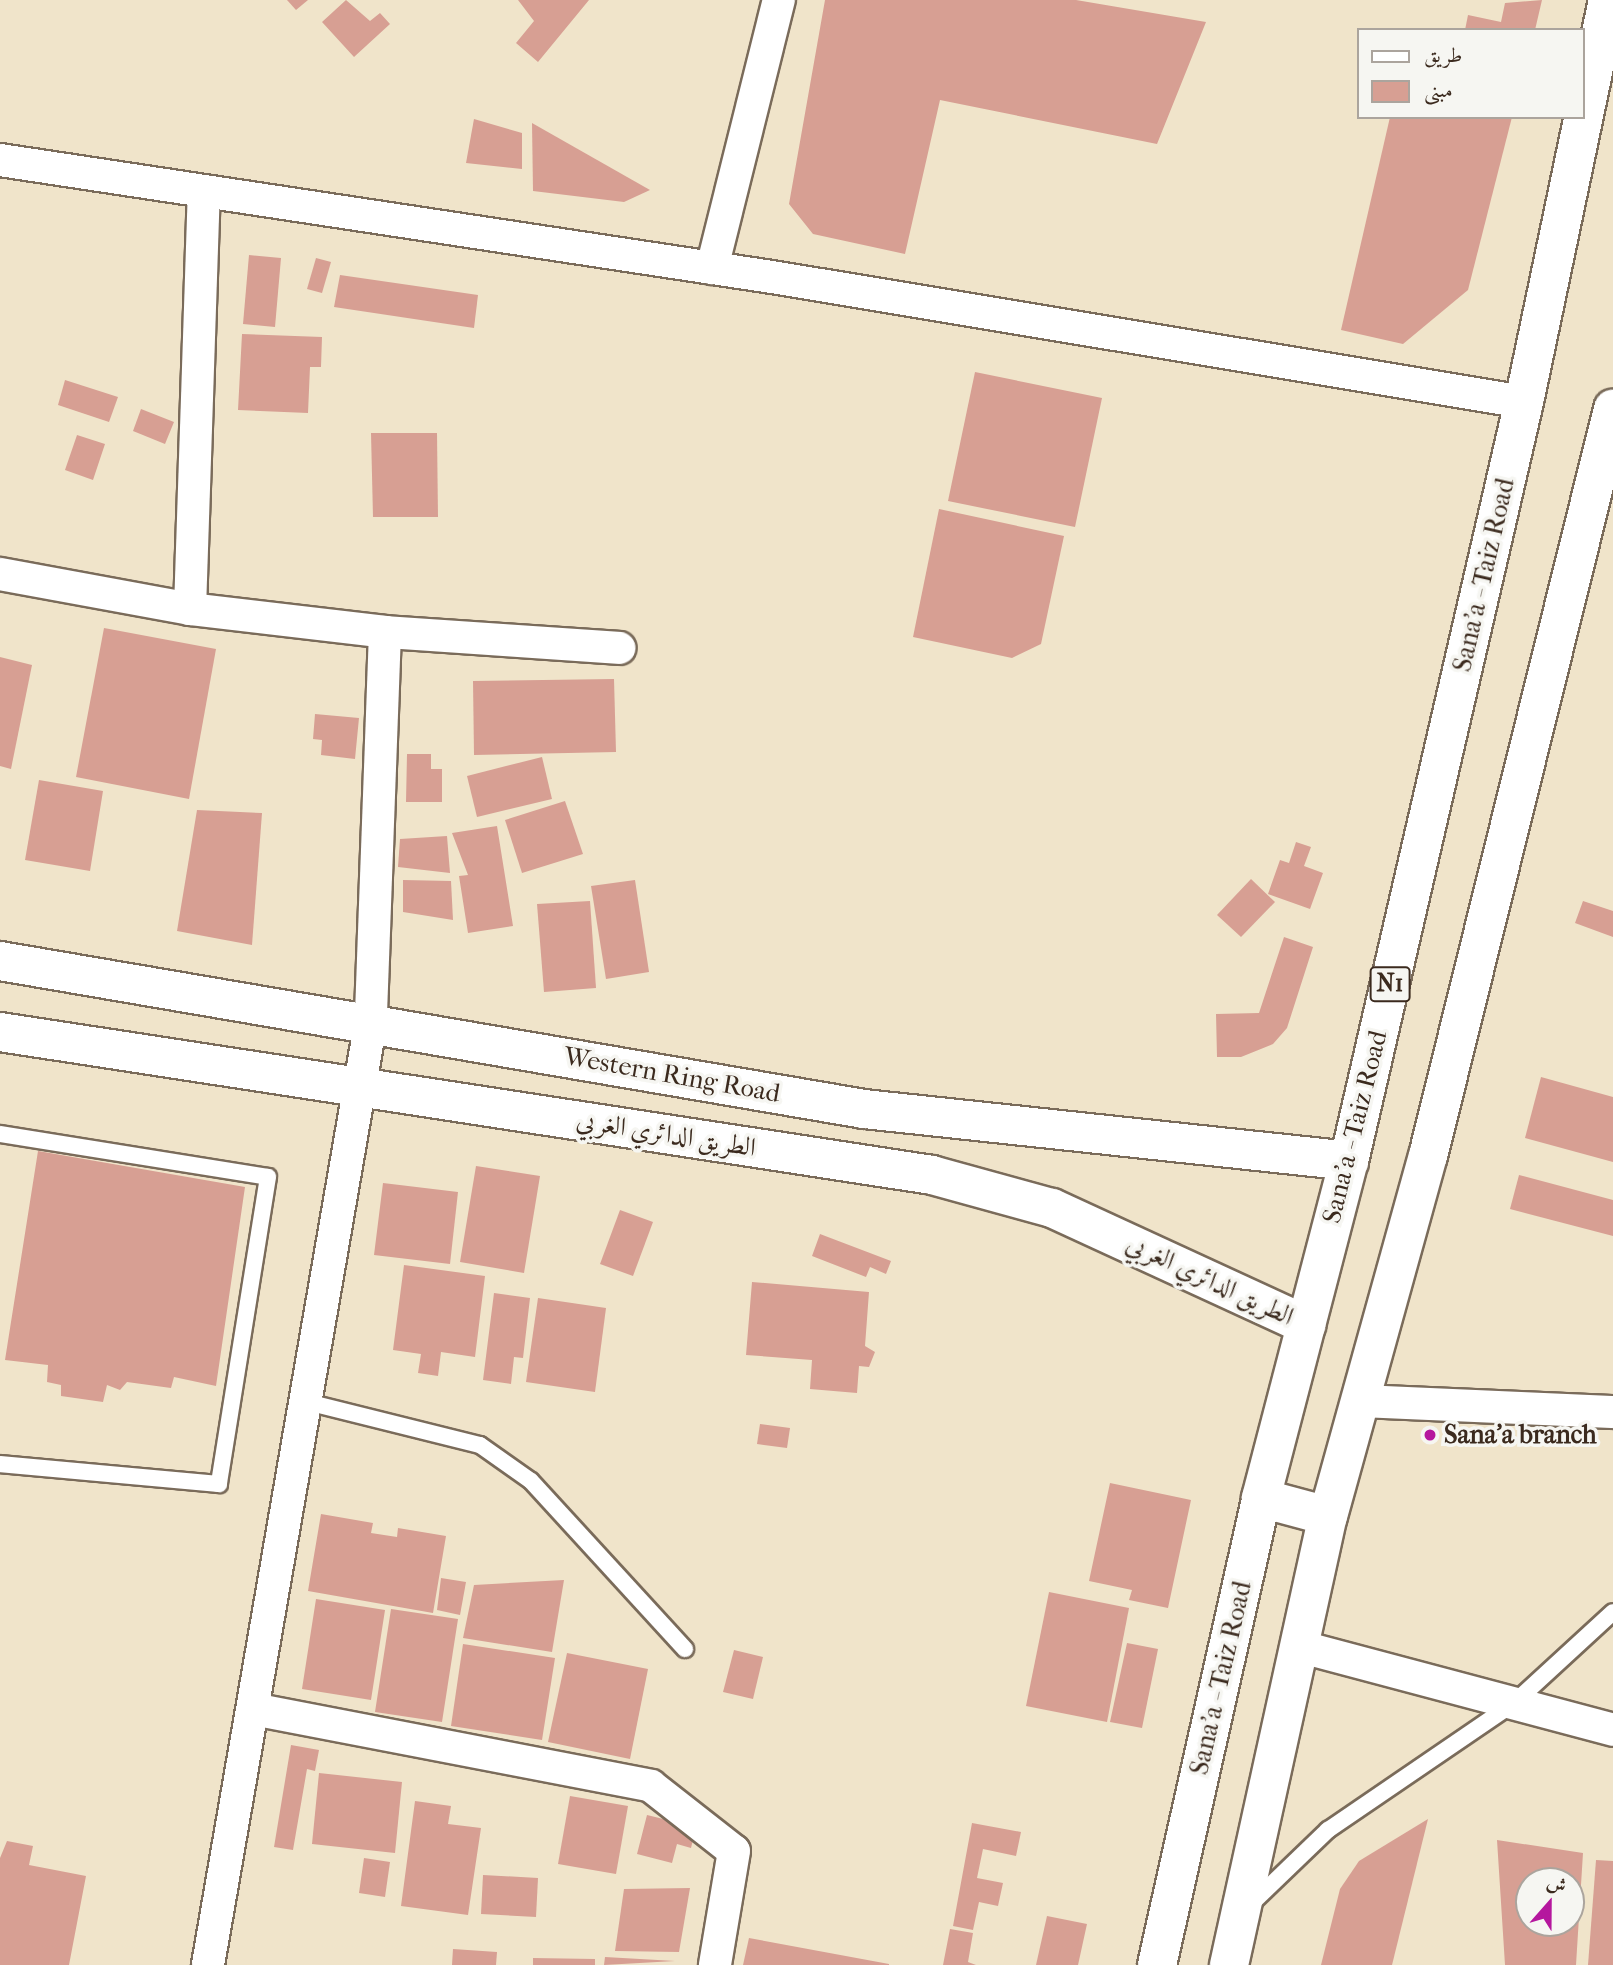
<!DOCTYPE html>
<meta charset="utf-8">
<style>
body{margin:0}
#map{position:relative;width:1613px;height:1965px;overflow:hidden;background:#f0e4ca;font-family:"IM FELL French Canon",Amiri,serif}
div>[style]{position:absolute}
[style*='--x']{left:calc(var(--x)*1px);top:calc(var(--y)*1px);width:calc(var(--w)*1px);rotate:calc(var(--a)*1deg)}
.building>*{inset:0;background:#d79f93}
.roads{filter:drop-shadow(2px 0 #7a6b5a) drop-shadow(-2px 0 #7a6b5a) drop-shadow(0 2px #7a6b5a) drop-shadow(0 -2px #7a6b5a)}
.lane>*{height:16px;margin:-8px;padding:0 8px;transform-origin:8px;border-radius:8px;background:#fff}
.street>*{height:32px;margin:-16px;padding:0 16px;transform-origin:16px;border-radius:16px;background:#fff}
.secondary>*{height:38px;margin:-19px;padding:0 19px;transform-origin:19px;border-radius:19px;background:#fff}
.highway>*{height:38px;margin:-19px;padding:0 19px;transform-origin:19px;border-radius:19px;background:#fff}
.dots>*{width:19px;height:19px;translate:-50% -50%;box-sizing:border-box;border:4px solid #f6f6f2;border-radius:50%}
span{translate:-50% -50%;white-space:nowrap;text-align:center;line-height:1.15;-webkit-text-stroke:7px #f6f6f2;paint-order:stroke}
.shield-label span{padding:2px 5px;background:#f6f6f2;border:2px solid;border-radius:5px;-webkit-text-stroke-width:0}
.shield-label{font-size:24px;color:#3b2a1e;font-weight:700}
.street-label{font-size:26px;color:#3b2a1e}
.poi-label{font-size:26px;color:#3b2a1e;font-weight:700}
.left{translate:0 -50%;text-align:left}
.legend{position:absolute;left:1357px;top:28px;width:228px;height:91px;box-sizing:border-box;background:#f6f6f2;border:2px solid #aba49d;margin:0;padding:9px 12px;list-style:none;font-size:21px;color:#3b2a1e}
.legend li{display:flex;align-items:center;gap:14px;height:35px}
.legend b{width:35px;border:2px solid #aba49d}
.north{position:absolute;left:1515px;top:1867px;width:70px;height:70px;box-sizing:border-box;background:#f6f6f2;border:2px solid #aba49d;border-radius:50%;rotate:21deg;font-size:19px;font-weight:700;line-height:28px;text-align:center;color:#3b2a1e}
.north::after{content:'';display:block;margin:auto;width:24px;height:32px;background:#b5179e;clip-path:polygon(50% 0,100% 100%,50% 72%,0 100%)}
</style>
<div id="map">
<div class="building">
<div style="clip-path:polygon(287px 0,308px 0,296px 10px)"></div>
<div style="clip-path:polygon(346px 0,370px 21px,380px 13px,390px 24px,354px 57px,322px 22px)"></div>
<div style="clip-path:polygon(518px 0,589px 0,538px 62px,516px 43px,534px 21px)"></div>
<div style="clip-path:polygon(825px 0,1076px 0,1206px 22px,1157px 144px,940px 100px,905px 254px,813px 234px,789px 204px)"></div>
<div style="clip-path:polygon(1542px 0,1535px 30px,1465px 30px,1468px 15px,1501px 22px,1505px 3px)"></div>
<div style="clip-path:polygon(1390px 117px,1512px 117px,1468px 290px,1403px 344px,1341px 330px)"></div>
<div style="clip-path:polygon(474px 119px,522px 133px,522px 169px,466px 163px)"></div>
<div style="clip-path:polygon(532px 123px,650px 190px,624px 202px,533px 191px)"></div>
<div style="clip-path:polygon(249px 255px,281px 258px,275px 327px,243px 324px)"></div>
<div style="clip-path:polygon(316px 258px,331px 262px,322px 293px,307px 289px)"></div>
<div style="clip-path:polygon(340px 275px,478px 295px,474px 328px,334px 307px)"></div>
<div style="clip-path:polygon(242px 334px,322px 337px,321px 367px,310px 367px,308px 413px,238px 410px)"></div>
<div style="clip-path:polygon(975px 372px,1102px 398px,1075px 527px,948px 501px)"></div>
<div style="clip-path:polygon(65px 380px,118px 397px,109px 422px,58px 405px)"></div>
<div style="clip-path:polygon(141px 409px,174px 422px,165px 444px,133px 431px)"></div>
<div style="clip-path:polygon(371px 433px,437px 433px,438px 517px,373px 517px)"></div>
<div style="clip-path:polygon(77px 435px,105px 444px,93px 480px,65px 470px)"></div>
<div style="clip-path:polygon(939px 509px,1064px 536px,1041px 644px,1012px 658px,913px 637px)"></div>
<div style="clip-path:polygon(104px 628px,216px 649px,189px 799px,76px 777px)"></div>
<div style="clip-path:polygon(0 657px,32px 665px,11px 769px,0 766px)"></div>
<div style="clip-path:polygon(614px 679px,616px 752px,474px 755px,473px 681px)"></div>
<div style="clip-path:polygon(315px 714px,359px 718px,355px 759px,321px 755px,322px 740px,313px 739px)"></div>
<div style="clip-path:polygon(407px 754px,431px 754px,431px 769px,442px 769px,442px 802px,406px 802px)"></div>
<div style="clip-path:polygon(542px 757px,552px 799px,477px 817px,467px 776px)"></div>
<div style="clip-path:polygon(39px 780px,103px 791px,90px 871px,25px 860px)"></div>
<div style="clip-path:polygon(565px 801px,583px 854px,522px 873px,505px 820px)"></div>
<div style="clip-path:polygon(197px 810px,262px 813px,252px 945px,177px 931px)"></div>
<div style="clip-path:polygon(497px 826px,513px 926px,468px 933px,459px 876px,468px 875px,452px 833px)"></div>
<div style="clip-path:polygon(447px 836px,450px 873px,398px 867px,400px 839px)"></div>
<div style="clip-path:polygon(1296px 842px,1311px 847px,1304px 866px,1323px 873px,1310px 909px,1268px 894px,1280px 860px,1289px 863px)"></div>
<div style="clip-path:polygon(1251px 879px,1275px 902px,1241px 937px,1217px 915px)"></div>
<div style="clip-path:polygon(403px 880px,451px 881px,453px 920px,403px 912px)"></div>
<div style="clip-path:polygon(635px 880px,649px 972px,606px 979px,591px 886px)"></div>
<div style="clip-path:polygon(590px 901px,596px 988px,544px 992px,537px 904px)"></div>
<div style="clip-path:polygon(1583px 901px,1613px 911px,1613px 937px,1575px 923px)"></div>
<div style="clip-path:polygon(1284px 937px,1313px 947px,1287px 1028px,1273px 1044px,1241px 1057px,1217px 1057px,1216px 1014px,1259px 1013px)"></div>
<div style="clip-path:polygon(1541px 1077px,1613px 1097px,1613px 1162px,1525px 1138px)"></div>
<div style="clip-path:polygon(38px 1151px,245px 1187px,216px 1386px,174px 1377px,171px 1388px,127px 1382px,120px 1390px,107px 1385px,103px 1402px,61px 1396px,61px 1385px,47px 1382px,48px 1365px,5px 1360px)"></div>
<div style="clip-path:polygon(476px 1166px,540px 1176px,524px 1273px,460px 1262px)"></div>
<div style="clip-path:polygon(1519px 1175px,1613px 1200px,1613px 1236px,1510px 1209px)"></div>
<div style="clip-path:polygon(383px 1183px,458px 1192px,450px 1264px,374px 1255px)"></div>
<div style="clip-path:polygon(620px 1210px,653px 1222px,633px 1276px,600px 1264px)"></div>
<div style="clip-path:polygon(820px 1234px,891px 1261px,886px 1274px,870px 1267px,866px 1277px,812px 1256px)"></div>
<div style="clip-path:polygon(404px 1265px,485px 1276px,475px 1357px,441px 1352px,438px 1376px,418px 1373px,421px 1354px,393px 1350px)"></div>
<div style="clip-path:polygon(752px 1282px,869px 1292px,865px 1346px,875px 1352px,869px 1367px,859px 1366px,857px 1393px,810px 1389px,812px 1360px,746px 1355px)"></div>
<div style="clip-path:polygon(494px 1293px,530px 1298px,523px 1358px,514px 1357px,511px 1384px,483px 1380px)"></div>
<div style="clip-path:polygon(538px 1298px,606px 1308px,595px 1392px,526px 1382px)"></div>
<div style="clip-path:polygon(760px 1424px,790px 1428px,787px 1448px,757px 1444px)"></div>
<div style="clip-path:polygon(1110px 1483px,1191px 1500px,1168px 1608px,1129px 1600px,1132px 1590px,1089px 1581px)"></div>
<div style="clip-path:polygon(321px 1514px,373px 1523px,371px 1533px,397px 1537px,398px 1528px,446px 1536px,433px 1613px,308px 1591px)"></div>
<div style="clip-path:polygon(441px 1578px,466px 1582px,460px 1615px,437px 1610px)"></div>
<div style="clip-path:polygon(564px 1580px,552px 1652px,463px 1638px,474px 1585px)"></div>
<div style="clip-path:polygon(1049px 1592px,1129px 1608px,1107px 1722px,1026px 1706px)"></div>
<div style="clip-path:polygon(316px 1599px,385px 1610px,371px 1700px,302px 1689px)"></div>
<div style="clip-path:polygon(391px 1609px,458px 1619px,442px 1722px,375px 1712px)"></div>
<div style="clip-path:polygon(1127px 1643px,1158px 1649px,1142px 1728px,1110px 1722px)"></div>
<div style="clip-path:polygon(463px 1644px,555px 1658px,542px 1740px,451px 1726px)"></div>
<div style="clip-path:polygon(734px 1650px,763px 1657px,753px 1699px,723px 1692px)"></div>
<div style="clip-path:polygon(567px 1653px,648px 1669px,630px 1759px,548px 1742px)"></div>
<div style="clip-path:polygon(291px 1745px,319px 1750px,315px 1771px,307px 1769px,293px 1850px,274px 1847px)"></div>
<div style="clip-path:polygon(319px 1773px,402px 1782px,395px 1853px,312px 1844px)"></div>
<div style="clip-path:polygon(570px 1796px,628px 1806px,616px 1874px,558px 1864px)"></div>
<div style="clip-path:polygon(415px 1801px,451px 1806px,448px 1824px,481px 1828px,468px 1915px,401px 1906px)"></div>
<div style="clip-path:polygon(647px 1815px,696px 1827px,691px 1848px,677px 1844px,672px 1863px,637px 1854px)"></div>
<div style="clip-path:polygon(1428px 1819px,1392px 1965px,1321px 1965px,1340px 1889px,1359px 1861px)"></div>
<div style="clip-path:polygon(972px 1823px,1021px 1832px,1016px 1856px,983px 1849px,977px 1878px,1003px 1883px,998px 1906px,979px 1902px,973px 1930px,953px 1926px)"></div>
<div style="clip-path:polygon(evenodd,1497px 1840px,1583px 1853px,1576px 1965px,1505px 1965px,1497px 1840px,1529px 1881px,1571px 1881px,1571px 1923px,1529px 1923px,1529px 1881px)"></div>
<div style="clip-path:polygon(7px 1841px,33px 1846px,29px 1865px,86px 1876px,69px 1965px,0 1965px,0 1858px)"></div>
<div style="clip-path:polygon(364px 1858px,390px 1862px,385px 1897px,359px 1893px)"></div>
<div style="clip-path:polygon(1596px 1860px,1613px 1861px,1613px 1965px,1588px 1965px)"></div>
<div style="clip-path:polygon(483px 1875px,538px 1878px,536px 1917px,481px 1914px)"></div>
<div style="clip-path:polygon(690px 1888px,679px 1952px,615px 1951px,624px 1889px)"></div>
<div style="clip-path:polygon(1047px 1916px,1087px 1924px,1078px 1965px,1036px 1965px)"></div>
<div style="clip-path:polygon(950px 1929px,973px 1933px,968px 1962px,976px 1965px,943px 1965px)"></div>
<div style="clip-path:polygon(749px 1938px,889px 1964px,889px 1965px,743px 1965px)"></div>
<div style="clip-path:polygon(453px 1949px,497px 1952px,496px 1965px,452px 1965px)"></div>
<div style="clip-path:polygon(605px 1957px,675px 1961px,604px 1965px)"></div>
<div style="clip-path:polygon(533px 1958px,595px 1959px,595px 1965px,533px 1965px)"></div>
</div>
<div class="roads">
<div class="lane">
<div style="--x:0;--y:1134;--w:271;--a:9.1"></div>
<div style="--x:268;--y:1177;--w:311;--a:99.1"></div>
<div style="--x:219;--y:1484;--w:220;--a:-174.8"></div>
<div style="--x:307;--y:1402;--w:178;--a:14"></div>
<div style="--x:480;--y:1445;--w:62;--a:35.2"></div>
<div style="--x:531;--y:1481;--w:228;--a:47.5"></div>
<div style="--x:1251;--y:1904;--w:107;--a:-43.9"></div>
<div style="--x:1328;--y:1830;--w:225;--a:-34.3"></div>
<div style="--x:1514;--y:1703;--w:134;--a:-42.6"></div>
</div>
<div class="street">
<div style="--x:0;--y:160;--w:781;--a:8.62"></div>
<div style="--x:772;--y:277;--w:762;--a:9.44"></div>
<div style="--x:712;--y:268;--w:276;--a:-76"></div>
<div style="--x:0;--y:574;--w:193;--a:10.4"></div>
<div style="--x:190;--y:609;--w:418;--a:-88.1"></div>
<div style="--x:190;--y:609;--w:196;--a:6.7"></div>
<div style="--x:385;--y:632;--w:389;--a:92.1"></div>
<div style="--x:371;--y:1021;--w:958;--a:99.8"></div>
<div style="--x:385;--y:632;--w:235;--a:3.9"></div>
<div style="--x:1360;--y:1401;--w:253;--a:2.5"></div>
<div style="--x:1298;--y:1646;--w:326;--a:14.9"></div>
<div style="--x:253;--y:1709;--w:405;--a:10.9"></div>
<div style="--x:651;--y:1786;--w:105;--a:38.1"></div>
<div style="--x:734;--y:1851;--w:116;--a:99.5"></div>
</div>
<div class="secondary">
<div style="--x:0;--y:961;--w:877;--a:9.72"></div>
<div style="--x:864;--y:1109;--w:488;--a:6.1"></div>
<div style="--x:0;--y:1032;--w:943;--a:8.72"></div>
<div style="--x:932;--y:1175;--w:124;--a:15.4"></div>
<div style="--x:1052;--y:1208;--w:280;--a:24.7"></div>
</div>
<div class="highway">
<div style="--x:1261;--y:1498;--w:69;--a:15"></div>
<div style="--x:1157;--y:1965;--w:478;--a:-77.4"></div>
<div style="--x:1261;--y:1498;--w:348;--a:-75.4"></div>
<div style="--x:1349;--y:1161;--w:779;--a:-77.02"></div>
<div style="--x:1524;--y:402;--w:411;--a:-78.2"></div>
<div style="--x:1229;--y:1965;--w:460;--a:-77.6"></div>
<div style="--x:1328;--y:1516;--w:374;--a:-74.5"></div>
<div style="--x:1428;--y:1156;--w:770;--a:-76.09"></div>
</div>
</div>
<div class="dots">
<div style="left:1430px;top:1435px;background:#b5179e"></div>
</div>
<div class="shield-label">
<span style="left:1390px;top:984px">N1</span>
</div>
<div class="street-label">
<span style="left:1484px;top:575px;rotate:-77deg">Sana'a - Taiz Road</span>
<span style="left:672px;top:1075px;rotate:10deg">Western Ring Road</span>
<span style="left:1355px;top:1127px;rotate:-76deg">Sana'a - Taiz Road</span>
<span style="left:666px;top:1134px;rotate:9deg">الطريق الدائري الغربي</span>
<span style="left:1210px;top:1280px;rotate:25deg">الطريق الدائري الغربي</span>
<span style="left:1221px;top:1678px;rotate:-77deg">Sana'a - Taiz Road</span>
</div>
<div class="poi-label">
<span class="left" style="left:1444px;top:1435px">Sana'a branch</span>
</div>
<ul class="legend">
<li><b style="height:9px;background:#fff"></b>طريق</li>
<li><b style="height:19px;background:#d79f93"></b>مبنى</li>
</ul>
<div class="north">ش</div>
</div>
